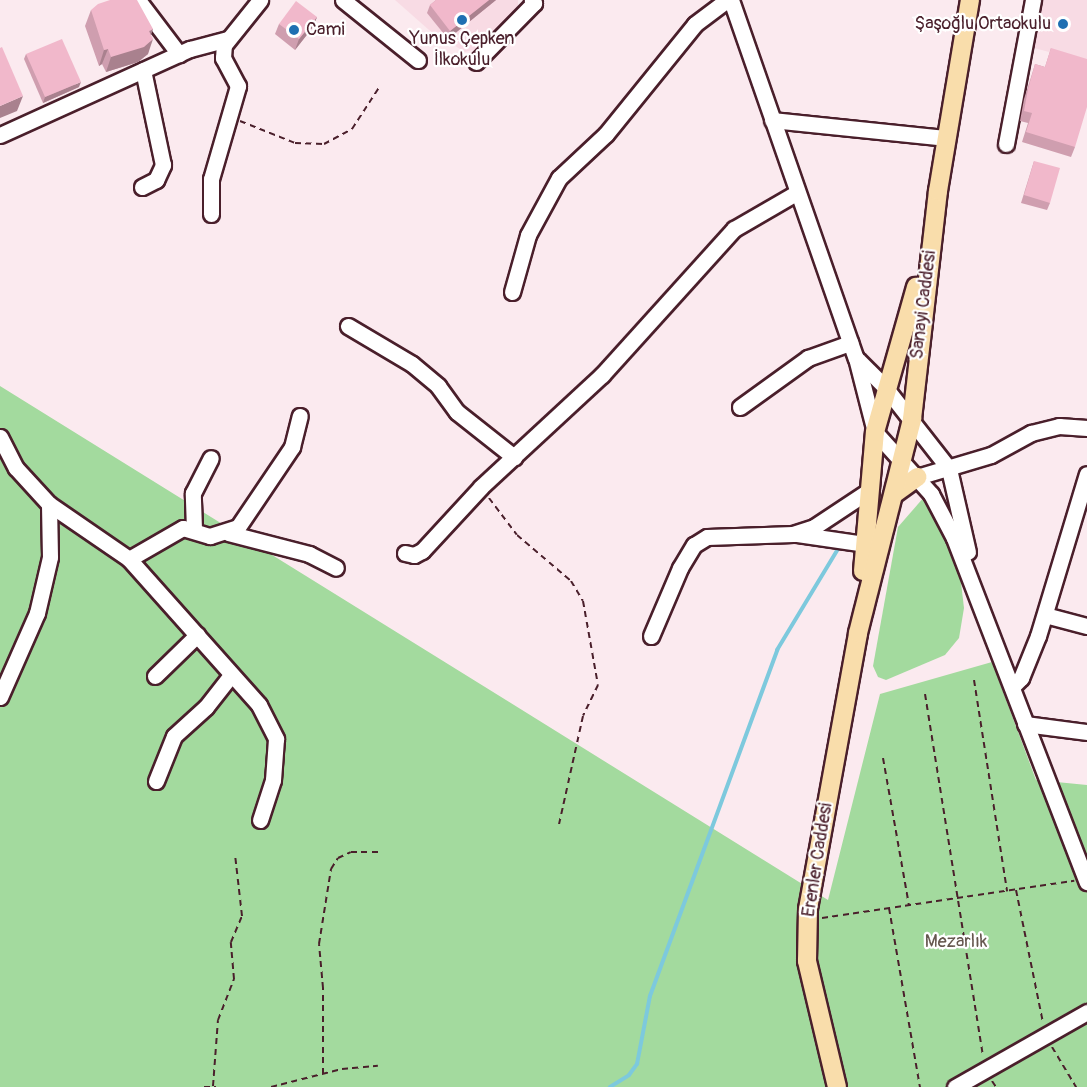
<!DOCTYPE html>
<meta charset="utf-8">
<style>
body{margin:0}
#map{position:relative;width:1087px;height:1087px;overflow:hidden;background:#fbeaef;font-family:Pangolin,sans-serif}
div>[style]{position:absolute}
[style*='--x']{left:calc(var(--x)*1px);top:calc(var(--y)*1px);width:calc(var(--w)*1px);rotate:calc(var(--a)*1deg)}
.built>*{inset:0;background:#f8dbe4}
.green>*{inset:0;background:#a3da9e}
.stream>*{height:4px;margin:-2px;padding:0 2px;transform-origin:2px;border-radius:2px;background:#7dc9dd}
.path>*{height:2px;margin-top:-1px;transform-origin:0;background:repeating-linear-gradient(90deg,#4a1f2b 0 6px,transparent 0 10.5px)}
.roads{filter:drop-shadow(2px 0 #4a1f2b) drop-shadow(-2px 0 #4a1f2b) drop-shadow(0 2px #4a1f2b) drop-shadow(0 -2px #4a1f2b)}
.minor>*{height:15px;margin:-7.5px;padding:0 7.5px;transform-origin:7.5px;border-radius:7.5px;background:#fff}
.major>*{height:18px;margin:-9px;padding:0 9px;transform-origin:9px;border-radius:9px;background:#f9ddab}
.wall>*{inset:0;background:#cf9eaf}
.shaded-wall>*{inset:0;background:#a9818e}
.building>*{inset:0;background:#f1b8cb}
.dots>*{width:16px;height:16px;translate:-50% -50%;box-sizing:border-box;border:3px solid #fff;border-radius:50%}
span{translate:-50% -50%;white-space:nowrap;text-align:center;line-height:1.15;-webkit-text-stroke:4.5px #fff;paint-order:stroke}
.poi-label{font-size:18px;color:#4a1f2b}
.right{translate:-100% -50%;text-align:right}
.left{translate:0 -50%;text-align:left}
.street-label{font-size:18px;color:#4a1f2b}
.park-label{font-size:18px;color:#65574e}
</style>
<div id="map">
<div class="built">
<div style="clip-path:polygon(395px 0,518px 0,518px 5px,517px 10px,476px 49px,465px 52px,429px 30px)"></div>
<div style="clip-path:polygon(1043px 0,1087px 0,1087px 62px,1034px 48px)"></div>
</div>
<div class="green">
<div style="clip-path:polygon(0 386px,828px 900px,880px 694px,992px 662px,1036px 780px,1087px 785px,1087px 1087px,0 1087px)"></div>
<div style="clip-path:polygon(925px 496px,959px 566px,964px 608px,959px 638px,945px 655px,886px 680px,878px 677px,873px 666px,898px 527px)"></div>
</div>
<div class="stream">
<div style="--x:610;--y:1087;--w:22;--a:-32"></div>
<div style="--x:629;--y:1075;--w:14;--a:-54"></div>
<div style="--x:637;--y:1064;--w:69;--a:-79.2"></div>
<div style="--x:650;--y:996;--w:369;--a:-69.8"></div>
<div style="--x:777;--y:650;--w:118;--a:-58.9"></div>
</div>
<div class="path">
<div style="--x:240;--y:121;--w:59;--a:21.8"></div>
<div style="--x:295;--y:143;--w:29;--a:2"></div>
<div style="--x:324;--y:144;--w:32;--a:-28"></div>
<div style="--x:352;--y:129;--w:51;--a:-56.9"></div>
<div style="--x:489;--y:498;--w:46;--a:52.9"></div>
<div style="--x:517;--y:535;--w:71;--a:40.4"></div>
<div style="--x:571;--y:581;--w:23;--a:59"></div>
<div style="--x:583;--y:601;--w:85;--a:79.9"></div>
<div style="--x:598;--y:685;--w:34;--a:116"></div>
<div style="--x:583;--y:716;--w:111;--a:102.5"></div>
<div style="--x:974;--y:680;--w:214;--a:81.1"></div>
<div style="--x:925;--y:694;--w:367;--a:80.9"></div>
<div style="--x:883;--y:758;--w:150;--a:80"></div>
<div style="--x:1016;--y:890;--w:136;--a:78.5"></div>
<div style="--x:889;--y:908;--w:182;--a:80.2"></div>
<div style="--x:822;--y:918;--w:255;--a:-8.4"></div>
<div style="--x:1052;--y:1047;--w:47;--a:59"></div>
<div style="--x:323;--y:1074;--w:86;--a:-90"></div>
<div style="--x:323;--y:988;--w:44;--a:-95.2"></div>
<div style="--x:319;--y:944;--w:76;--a:-80.9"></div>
<div style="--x:331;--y:869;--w:13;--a:-58"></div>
<div style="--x:338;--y:858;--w:14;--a:-25"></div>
<div style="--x:351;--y:852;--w:29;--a:0"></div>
<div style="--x:992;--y:1081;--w:7;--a:56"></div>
<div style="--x:213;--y:1086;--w:66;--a:-85.7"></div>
<div style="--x:218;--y:1020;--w:44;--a:-68.7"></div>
<div style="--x:234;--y:979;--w:37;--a:-95"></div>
<div style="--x:231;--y:942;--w:28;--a:-67"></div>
<div style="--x:242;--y:916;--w:61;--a:-96.5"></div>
<div style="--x:204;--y:1087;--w:12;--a:0"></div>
<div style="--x:271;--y:1087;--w:73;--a:-14.2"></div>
<div style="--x:342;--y:1069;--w:36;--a:-5"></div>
</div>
<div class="roads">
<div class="minor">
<div style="--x:138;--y:0;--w:68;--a:52.8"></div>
<div style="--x:343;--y:0;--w:96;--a:38.7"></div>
<div style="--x:731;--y:0;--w:379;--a:70.8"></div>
<div style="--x:856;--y:358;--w:76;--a:75.6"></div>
<div style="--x:875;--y:432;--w:84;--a:47.9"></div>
<div style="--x:931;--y:494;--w:50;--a:62.4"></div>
<div style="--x:954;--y:538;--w:369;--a:68.9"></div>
<div style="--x:476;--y:62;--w:83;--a:-45.5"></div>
<div style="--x:534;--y:3;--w:4;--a:-124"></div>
<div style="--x:772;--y:120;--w:176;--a:5.9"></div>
<div style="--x:0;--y:135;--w:209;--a:-24.4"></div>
<div style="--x:190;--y:49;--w:38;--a:-15"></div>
<div style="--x:1006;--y:144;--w:147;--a:-79.4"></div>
<div style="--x:142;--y:187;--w:16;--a:-27"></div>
<div style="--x:156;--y:180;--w:17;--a:-65"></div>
<div style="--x:163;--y:165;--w:97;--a:-101.9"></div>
<div style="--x:211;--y:214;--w:35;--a:-90"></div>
<div style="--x:211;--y:179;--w:97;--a:-73.8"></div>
<div style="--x:238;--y:86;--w:32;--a:-118"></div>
<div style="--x:223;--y:58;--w:13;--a:-86"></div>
<div style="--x:224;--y:45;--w:58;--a:-51.3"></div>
<div style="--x:512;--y:292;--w:59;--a:-74.3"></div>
<div style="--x:528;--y:235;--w:65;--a:-61.5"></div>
<div style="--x:559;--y:178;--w:64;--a:-43.1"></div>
<div style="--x:606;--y:134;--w:141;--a:-51"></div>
<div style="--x:695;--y:24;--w:40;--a:-37"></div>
<div style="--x:348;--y:326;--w:74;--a:30.7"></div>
<div style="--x:412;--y:364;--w:34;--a:40"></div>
<div style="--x:438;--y:386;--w:32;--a:54"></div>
<div style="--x:457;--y:412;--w:73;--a:38.3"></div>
<div style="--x:858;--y:360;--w:38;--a:45"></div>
<div style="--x:885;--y:387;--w:104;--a:52"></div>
<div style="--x:949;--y:469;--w:85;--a:77.1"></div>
<div style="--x:740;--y:407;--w:84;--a:-35.8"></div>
<div style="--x:808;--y:358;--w:45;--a:-19.7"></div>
<div style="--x:0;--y:437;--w:35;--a:63"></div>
<div style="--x:16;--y:468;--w:49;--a:47.5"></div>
<div style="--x:49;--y:504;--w:97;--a:34.5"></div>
<div style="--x:129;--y:559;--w:195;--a:48.3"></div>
<div style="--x:259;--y:705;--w:38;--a:63"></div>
<div style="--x:276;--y:739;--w:41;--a:94.2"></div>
<div style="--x:273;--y:780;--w:42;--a:108"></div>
<div style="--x:917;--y:477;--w:77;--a:-16.6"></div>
<div style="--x:991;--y:455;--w:46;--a:-28.8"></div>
<div style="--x:1031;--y:433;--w:29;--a:-14"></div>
<div style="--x:1059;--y:426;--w:28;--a:4"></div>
<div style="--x:194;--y:529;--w:36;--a:-92"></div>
<div style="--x:193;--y:493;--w:39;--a:-63"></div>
<div style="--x:228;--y:533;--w:84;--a:14.5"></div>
<div style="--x:309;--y:554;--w:30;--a:27"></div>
<div style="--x:796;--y:534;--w:70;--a:8.2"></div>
<div style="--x:405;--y:553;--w:9;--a:13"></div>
<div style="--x:414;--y:555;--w:9;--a:-27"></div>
<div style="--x:422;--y:551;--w:87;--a:-47.3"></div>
<div style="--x:481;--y:487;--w:165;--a:-42.8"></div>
<div style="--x:602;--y:375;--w:197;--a:-47.9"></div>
<div style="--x:734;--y:229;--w:72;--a:-30.1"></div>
<div style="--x:129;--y:559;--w:62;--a:-29.9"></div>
<div style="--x:183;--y:528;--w:28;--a:17"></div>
<div style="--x:210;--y:536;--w:29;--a:-18"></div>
<div style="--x:238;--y:527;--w:97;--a:-56"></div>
<div style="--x:292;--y:447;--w:32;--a:-76"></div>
<div style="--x:1045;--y:615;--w:43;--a:14.7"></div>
<div style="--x:651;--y:636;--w:74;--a:-66.9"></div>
<div style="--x:680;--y:568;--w:27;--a:-59"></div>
<div style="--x:694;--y:545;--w:15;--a:-32"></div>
<div style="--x:707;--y:537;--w:86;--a:-2"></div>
<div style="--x:793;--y:534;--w:22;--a:-18"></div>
<div style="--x:814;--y:527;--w:67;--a:-33.5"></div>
<div style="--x:155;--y:676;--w:59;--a:-44.3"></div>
<div style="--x:1012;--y:687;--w:13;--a:-45"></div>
<div style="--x:1021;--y:678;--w:45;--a:-68"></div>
<div style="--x:1038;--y:636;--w:169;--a:-73.2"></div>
<div style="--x:0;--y:697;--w:92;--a:-66.2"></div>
<div style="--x:37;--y:613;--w:57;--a:-76.9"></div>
<div style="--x:50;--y:557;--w:53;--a:-91.1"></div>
<div style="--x:1025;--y:724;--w:63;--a:7.4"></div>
<div style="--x:156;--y:781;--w:48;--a:-68.2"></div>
<div style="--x:174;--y:736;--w:43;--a:-42.2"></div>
<div style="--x:206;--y:707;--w:39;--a:-52"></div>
<div style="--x:955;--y:1087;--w:152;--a:-29.6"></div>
</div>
<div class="major">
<div style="--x:894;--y:494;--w:29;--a:-36"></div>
<div style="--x:863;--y:571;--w:140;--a:-85.1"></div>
<div style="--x:875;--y:432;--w:151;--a:-74.2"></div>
<div style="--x:837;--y:1087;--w:130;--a:-103.4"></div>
<div style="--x:807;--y:961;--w:52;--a:-88.9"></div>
<div style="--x:808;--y:909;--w:280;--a:-79.7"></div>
<div style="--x:858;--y:633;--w:221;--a:-75.8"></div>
<div style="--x:912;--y:419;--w:229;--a:-83.5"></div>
<div style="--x:938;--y:191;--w:194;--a:-80.5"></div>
</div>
</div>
<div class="wall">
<div style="clip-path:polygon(436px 0,496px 0,448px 39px,427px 13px,430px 5px)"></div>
<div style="clip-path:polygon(91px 10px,153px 29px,151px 34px,148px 54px,138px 62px,106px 72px,102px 64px,99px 66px,85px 26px)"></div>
<div style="clip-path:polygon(317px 17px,313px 27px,295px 50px,275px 34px,279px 24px)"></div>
<div style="clip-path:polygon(1051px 48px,1075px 147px,1071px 157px,1022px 142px,1028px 123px,1020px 121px,1024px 99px,1032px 74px,1035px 64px,1045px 67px)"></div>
<div style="clip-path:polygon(26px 54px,79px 87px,43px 103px,24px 59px)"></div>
<div style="clip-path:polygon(1034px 161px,1050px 203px,1047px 210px,1021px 203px)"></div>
</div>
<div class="shaded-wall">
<div style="clip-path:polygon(489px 0,496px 0,448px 39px,450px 31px)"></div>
<div style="clip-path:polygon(317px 17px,313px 27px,295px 50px,299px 39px)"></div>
<div style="clip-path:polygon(153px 29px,148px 43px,153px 39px,148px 54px,138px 62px,106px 72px,111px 57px)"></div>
<div style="clip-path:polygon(108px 49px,102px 64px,99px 66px,104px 50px)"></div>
<div style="clip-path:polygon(81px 82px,79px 87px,43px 103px,45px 97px)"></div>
<div style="clip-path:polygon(23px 96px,17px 111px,0 118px,0 106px)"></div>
</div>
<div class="building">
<div style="clip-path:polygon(110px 0,137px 0,153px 29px,149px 31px,153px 39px,144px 47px,111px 57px,108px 49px,104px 50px,91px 10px,98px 4px)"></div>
<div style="clip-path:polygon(436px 0,489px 0,450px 31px,430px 5px)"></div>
<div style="clip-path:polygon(296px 1px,317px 17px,299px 39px,279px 24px)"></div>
<div style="clip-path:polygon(62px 39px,81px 82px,45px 97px,26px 54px)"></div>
<div style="clip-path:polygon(2px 47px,23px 96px,0 106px,0 48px)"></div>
<div style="clip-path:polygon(1051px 48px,1087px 59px,1087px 107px,1075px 147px,1026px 132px,1032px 113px,1024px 111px,1028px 89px,1035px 64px,1045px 67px)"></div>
<div style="clip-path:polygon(1034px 161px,1060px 168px,1050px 203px,1024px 195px)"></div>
</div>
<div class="dots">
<div style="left:462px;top:20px;background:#1f6fb2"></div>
<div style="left:1063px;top:24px;background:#1f6fb2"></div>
<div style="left:294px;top:30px;background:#1f6fb2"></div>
</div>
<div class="poi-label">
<span class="right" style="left:1051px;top:24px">Şaşoğlu Ortaokulu</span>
<span class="left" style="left:306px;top:30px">Cami</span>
<span style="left:462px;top:50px">Yunus Çepken<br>İlkokulu</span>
</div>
<div class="street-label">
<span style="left:924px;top:305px;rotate:-83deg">Sanayi Caddesi</span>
<span style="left:818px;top:860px;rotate:-81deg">Erenler Caddesi</span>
</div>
<div class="park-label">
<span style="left:956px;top:942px">Mezarlık</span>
</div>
</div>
